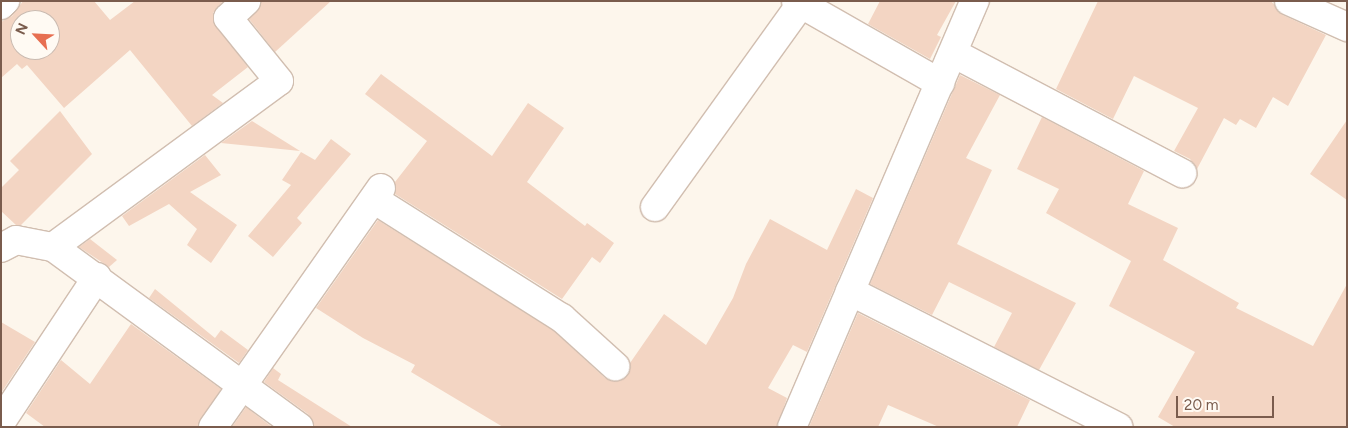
<!DOCTYPE html>
<style>
body{margin:0}
#map{position:relative;width:1348px;height:428px;overflow:hidden;background:#fdf6ec;font-family:Figtree,sans-serif}
div>[style]{position:absolute}
[style*='--x']{left:calc(var(--x)*1px);top:calc(var(--y)*1px);width:calc(var(--w)*1px);rotate:calc(var(--a)*1deg)}
.building>*{inset:0;background:#f3d5c3}
.roads{filter:drop-shadow(1px 0 #d1beb0) drop-shadow(-1px 0 #d1beb0) drop-shadow(0 1px #d1beb0) drop-shadow(0 -1px #d1beb0)}
.street>*{height:28px;margin:-14px;padding:0 14px;transform-origin:14px;border-radius:14px;background:#fff}
span{translate:-50% -50%;white-space:nowrap;text-align:center;line-height:1.15;-webkit-text-stroke:5px #fffaf3;paint-order:stroke}
.frame{position:absolute;inset:0;border:2px solid #7a5c4d;pointer-events:none}
.north{position:absolute;left:10px;top:10px;width:50px;height:50px;box-sizing:border-box;background:#fffaf3;border:1px solid #cabbb1;border-radius:50%;rotate:295deg;font-size:14px;font-weight:700;line-height:20px;text-align:center;color:#7a5c4d}
.north::after{content:'';display:block;margin:auto;width:18px;height:22px;background:#e76f51;clip-path:polygon(50% 0,100% 100%,50% 72%,0 100%)}
.scale{position:absolute;left:1176px;top:396px;width:98px;height:22px;box-sizing:border-box;border:2px solid #7a5c4d;border-top:0;padding-left:6px;font-size:15px;line-height:18px;white-space:nowrap;color:#7a5c4d;-webkit-text-stroke:4px #fffaf3;paint-order:stroke}
</style>
<div id="map">
<div class="building">
<div style="clip-path:polygon(evenodd,23px 1px,94px 1px,110px 20px,135px 1px,223px 1px,213px 13px,213px 21px,248px 67px,212px 95px,223px 103px,192px 126px,130px 50px,64px 108px,27px 65px,22px 69px,17px 64px,1px 78px,1px 22px,12px 16px,23px 1px,20px 20px,50px 20px,50px 50px,20px 50px,20px 20px)"></div>
<div style="clip-path:polygon(261px 1px,331px 1px,275px 52px,249px 19px)"></div>
<div style="clip-path:polygon(880px 1px,956px 1px,937px 35px,941px 37px,930px 59px,868px 24px)"></div>
<div style="clip-path:polygon(1098px 1px,1271px 1px,1283px 15px,1326px 35px,1288px 106px,1273px 97px,1256px 128px,1240px 119px,1236px 125px,1224px 118px,1197px 169px,1190px 159px,1174px 151px,1198px 108px,1134px 76px,1113px 119px,1056px 89px)"></div>
<div style="clip-path:polygon(381px 74px,492px 156px,528px 103px,564px 128px,527px 182px,585px 226px,587px 223px,614px 243px,600px 263px,592px 257px,562px 299px,395px 194px,395px 182px,427px 141px,365px 94px)"></div>
<div style="clip-path:polygon(960px 75px,1000px 95px,966px 158px,992px 170px,957px 244px,1076px 303px,1039px 370px,994px 347px,1012px 313px,949px 282px,932px 315px,870px 284px)"></div>
<div style="clip-path:polygon(60px 111px,92px 154px,21px 225px,16px 225px,1px 211px,1px 188px,19px 170px,10px 161px)"></div>
<div style="clip-path:polygon(1042px 117px,1144px 171px,1128px 204px,1178px 228px,1163px 260px,1239px 303px,1236px 308px,1313px 346px,1347px 284px,1347px 427px,1175px 427px,1158px 417px,1195px 352px,1109px 306px,1131px 261px,1046px 213px,1059px 189px,1017px 169px)"></div>
<div style="clip-path:polygon(1347px 120px,1347px 200px,1310px 174px)"></div>
<div style="clip-path:polygon(252px 121px,300px 151px,221px 143px)"></div>
<div style="clip-path:polygon(331px 139px,351px 154px,297px 218px,302px 223px,273px 257px,248px 236px,291px 185px,282px 180px,301px 152px,315px 160px)"></div>
<div style="clip-path:polygon(205px 155px,221px 175px,190px 192px,237px 225px,211px 263px,187px 245px,197px 229px,169px 204px,129px 226px,122px 216px)"></div>
<div style="clip-path:polygon(856px 189px,873px 198px,807px 352px,793px 345px,768px 388px,787px 398px,777px 427px,503px 427px,411px 372px,415px 365px,363px 338px,316px 308px,378px 220px,553px 330px,605px 378px,619px 381px,627px 376px,630px 363px,664px 314px,706px 345px,733px 298px,746px 264px,770px 219px,827px 250px)"></div>
<div style="clip-path:polygon(90px 239px,117px 260px,109px 267px,79px 247px)"></div>
<div style="clip-path:polygon(155px 289px,215px 338px,221px 330px,248px 350px,239px 363px,149px 298px)"></div>
<div style="clip-path:polygon(858px 313px,1030px 400px,1017px 427px,939px 427px,888px 405px,878px 427px,809px 427px)"></div>
<div style="clip-path:polygon(1px 322px,35px 342px,1px 393px)"></div>
<div style="clip-path:polygon(131px 324px,221px 389px,198px 427px,45px 427px,26px 413px,61px 360px,90px 384px)"></div>
<div style="clip-path:polygon(273px 368px,281px 374px,278px 380px,352px 427px,314px 427px,308px 414px,264px 382px)"></div>
<div style="clip-path:polygon(246px 407px,272px 427px,232px 427px)"></div>
</div>
<div class="roads">
<div class="street">
<div style="--x:796;--y:1;--w:166;--a:29.7"></div>
<div style="--x:1289;--y:1;--w:64;--a:24.1"></div>
<div style="--x:1;--y:5;--w:6;--a:-45"></div>
<div style="--x:953;--y:53;--w:259;--a:27.7"></div>
<div style="--x:375;--y:200;--w:221;--a:32.3"></div>
<div style="--x:562;--y:318;--w:72;--a:42.2"></div>
<div style="--x:655;--y:207;--w:250;--a:-54.3"></div>
<div style="--x:53;--y:247;--w:280;--a:-36.3"></div>
<div style="--x:279;--y:81;--w:81;--a:-129"></div>
<div style="--x:228;--y:18;--w:25;--a:-43"></div>
<div style="--x:1;--y:248;--w:17;--a:-28"></div>
<div style="--x:16;--y:240;--w:38;--a:11"></div>
<div style="--x:53;--y:247;--w:305;--a:36.2"></div>
<div style="--x:850;--y:291;--w:301;--a:26.9"></div>
<div style="--x:1;--y:422;--w:174;--a:-56.5"></div>
<div style="--x:213;--y:427;--w:292;--a:-54.9"></div>
<div style="--x:792;--y:427;--w:464;--a:-66.8"></div>
</div>
</div>
<div class="frame"></div>
<div class="north">N</div>
<div class="scale">20 m</div>
</div>
